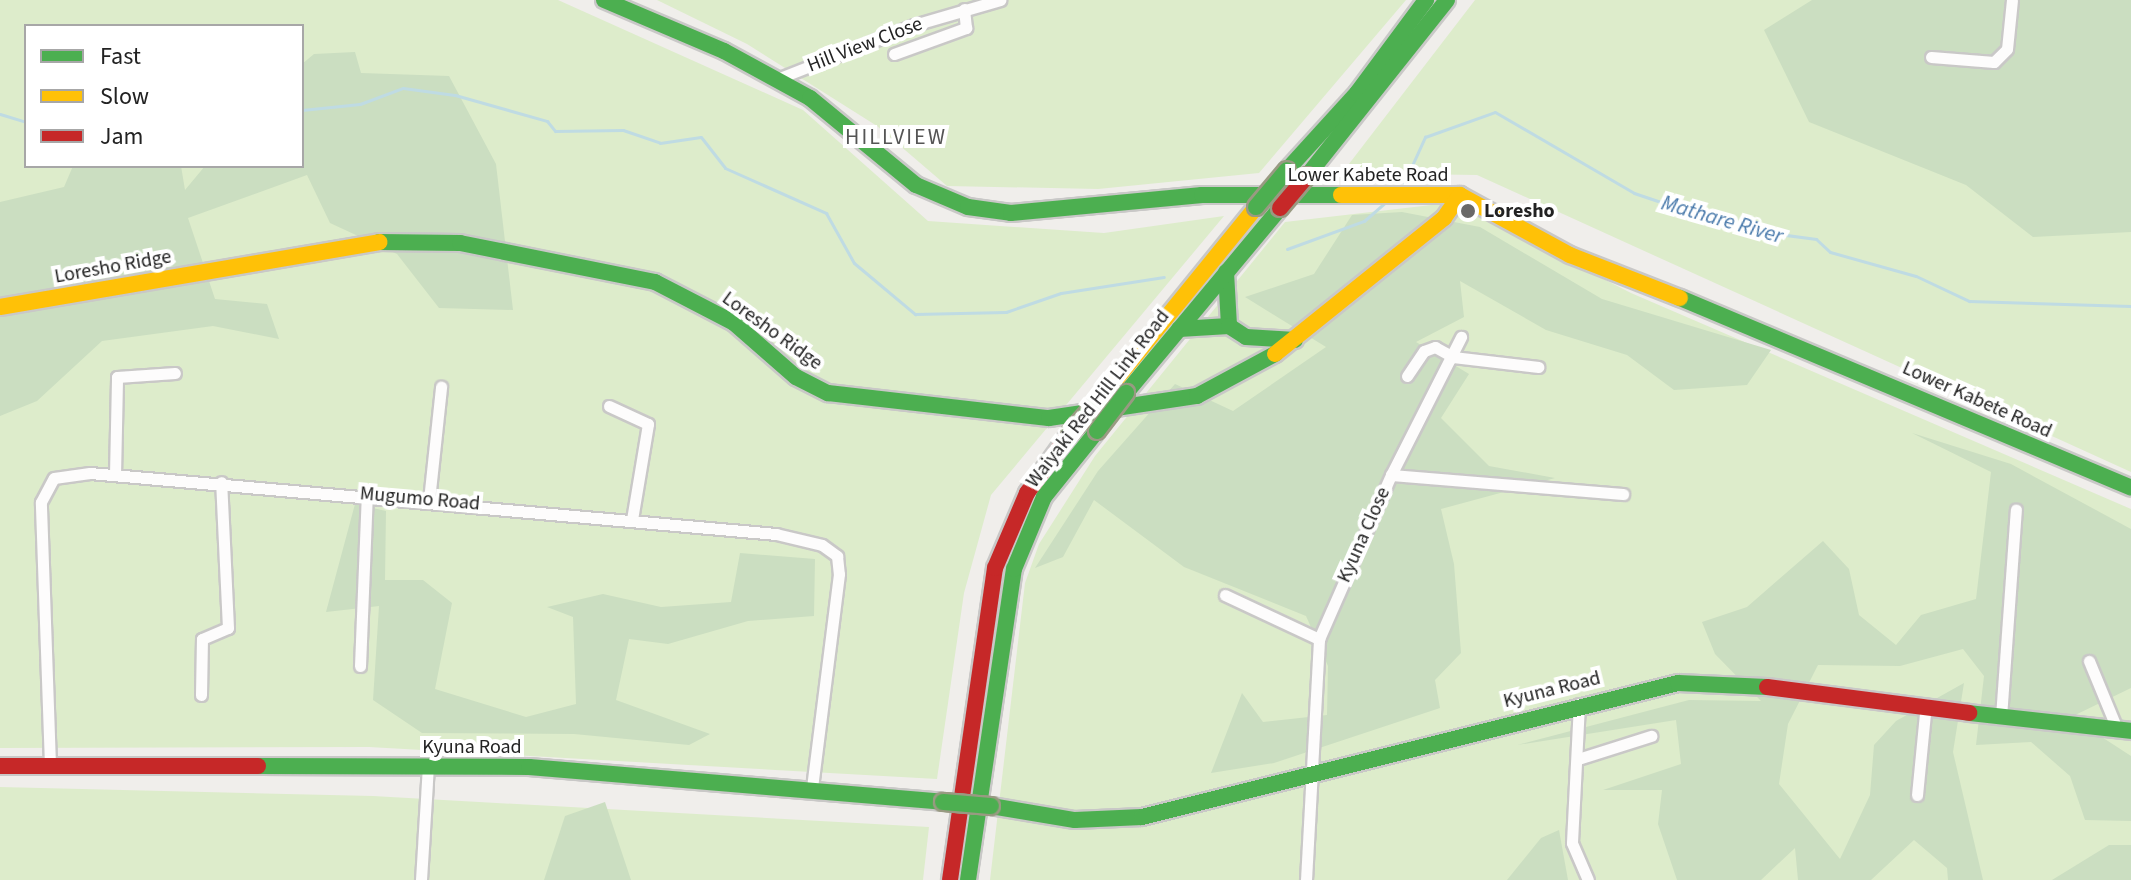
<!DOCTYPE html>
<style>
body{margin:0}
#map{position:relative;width:2131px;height:880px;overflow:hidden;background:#f0eeeb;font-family:"Source Sans 3",sans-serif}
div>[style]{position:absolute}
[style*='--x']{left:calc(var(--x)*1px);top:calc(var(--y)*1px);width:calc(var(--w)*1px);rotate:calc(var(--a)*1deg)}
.grass>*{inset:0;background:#ddeccb}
.forest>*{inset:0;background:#cbdec1}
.stream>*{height:3px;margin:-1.5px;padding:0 1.5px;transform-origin:1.5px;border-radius:1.5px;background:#bfdbe3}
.roads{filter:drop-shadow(2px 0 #c9c8c7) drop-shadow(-2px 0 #c9c8c7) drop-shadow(0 2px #c9c8c7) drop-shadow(0 -2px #c9c8c7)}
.street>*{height:11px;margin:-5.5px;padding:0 5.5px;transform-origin:5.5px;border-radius:5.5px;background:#fdfcfc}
.fast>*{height:16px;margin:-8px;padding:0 8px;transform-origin:8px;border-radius:8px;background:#4caf50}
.slow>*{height:16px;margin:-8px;padding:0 8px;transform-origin:8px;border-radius:8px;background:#ffc107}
.jam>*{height:16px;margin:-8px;padding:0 8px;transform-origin:8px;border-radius:8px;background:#c62828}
.bridges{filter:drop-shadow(2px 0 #999a82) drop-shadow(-2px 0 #999a82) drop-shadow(0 2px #999a82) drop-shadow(0 -2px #999a82)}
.fast-bridge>*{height:16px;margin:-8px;padding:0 8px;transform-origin:8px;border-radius:8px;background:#4caf50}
.jam-bridge>*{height:16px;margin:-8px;padding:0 8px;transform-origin:8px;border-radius:8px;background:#c62828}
.dots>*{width:22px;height:22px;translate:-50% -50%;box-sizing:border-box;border:4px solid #fff;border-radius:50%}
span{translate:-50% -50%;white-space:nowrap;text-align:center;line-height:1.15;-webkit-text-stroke:8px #fff;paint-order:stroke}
.street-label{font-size:20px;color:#222}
.poi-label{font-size:20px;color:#222;font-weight:700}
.left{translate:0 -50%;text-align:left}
.neighbourhood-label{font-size:22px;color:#555;letter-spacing:2px}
.water-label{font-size:22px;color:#4a7aab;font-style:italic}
.legend{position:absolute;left:24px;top:24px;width:280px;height:144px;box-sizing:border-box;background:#fff;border:2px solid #a7a7a7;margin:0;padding:10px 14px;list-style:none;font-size:24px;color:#222}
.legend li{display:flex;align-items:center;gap:16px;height:40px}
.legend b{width:40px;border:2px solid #a7a7a7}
</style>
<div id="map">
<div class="grass">
<div style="clip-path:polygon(evenodd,0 0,558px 0,803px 110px,928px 221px,1104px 233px,1224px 216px,991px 495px,964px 593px,937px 779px,369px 747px,0 748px,0 0,26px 26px,302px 26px,302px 166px,26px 166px,26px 26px)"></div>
<div style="clip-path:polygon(657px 0,1406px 0,1259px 173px,1098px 189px,947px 186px,877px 126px,747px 44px)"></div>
<div style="clip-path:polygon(1475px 0,2131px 0,2131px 472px,1477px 175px,1342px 173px)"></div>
<div style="clip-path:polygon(1440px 204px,1488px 220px,1631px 293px,2131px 509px,2131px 880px,990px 880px,1025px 583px,1039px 544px,1095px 456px,1285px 222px)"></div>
<div style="clip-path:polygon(0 787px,373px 796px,929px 827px,923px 880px,0 880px)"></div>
</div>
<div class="forest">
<div style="clip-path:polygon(1812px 0,2131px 0,2131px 232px,2033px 237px,1966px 185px,1809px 122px,1764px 30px)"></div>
<div style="clip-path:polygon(355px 52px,361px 73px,449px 76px,496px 164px,513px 310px,439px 308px,397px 254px,330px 223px,307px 175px,188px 218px,215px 299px,267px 304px,279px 339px,213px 326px,102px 341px,37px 401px,0 416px,0 202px,64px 187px,73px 166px,181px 166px,185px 190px,205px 166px,302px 166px,302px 64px,314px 54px)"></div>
<div style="clip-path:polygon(1402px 212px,1480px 227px,1602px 299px,1771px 350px,1747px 385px,1674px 390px,1627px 355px,1546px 330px,1460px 281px,1464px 317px,1416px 342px,1469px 374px,1441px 418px,1489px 466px,1555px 478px,1441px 509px,1454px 564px,1461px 653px,1435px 680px,1440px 708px,1274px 763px,1211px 773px,1242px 693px,1263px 722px,1327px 715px,1328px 666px,1306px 616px,1184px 567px,1094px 500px,1063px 557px,1035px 568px,1098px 471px,1175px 384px,1233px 411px,1326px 347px,1245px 297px,1314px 274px,1352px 215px)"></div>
<div style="clip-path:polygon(1912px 433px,2011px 464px,2131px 529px,2131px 688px,2071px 717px,2131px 756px,2131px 821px,2085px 820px,2070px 776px,2031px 742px,1976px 745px,1984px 676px,1963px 649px,1900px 666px,1818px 665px,1788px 724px,1779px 784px,1840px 859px,1870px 795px,1874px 745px,1896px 721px,1964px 683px,1953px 752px,1983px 880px,1948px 880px,1947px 868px,1914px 840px,1871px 880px,1798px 880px,1795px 848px,1761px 880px,1677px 880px,1658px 824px,1662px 790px,1603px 790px,1681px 764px,1676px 720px,1517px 745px,1689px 700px,1761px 701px,1715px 654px,1702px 622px,1747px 607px,1823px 541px,1849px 569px,1859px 615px,1896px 645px,1921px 615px,1976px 599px,1991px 472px)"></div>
<div style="clip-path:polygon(355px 504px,386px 511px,385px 580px,423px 580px,452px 603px,435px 689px,526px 717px,576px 704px,573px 617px,547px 607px,603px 594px,661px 607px,731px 602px,740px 553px,815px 559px,814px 616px,748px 621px,668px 644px,629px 639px,616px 700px,710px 734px,689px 745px,574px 734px,422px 733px,373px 700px,379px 606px,326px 612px)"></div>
<div style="clip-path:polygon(605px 802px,631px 880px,544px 880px,565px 816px)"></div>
<div style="clip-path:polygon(1559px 830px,1568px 880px,1507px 880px,1541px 838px)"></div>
<div style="clip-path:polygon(2109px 845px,2131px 845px,2131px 880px,2052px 880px)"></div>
</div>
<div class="stream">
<div style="--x:302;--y:110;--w:58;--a:-5.9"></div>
<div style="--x:360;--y:104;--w:46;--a:-20.4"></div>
<div style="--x:403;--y:88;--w:52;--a:7.7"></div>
<div style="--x:455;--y:95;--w:96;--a:15.8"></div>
<div style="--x:547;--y:121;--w:13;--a:51"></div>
<div style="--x:555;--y:131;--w:68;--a:-0.8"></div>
<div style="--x:623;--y:130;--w:39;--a:19"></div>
<div style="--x:660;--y:143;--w:41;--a:-8.3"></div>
<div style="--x:701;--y:137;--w:39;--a:52"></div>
<div style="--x:725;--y:168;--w:111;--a:24"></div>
<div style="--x:826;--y:213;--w:57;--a:60.8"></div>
<div style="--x:854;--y:263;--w:80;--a:39.9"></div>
<div style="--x:915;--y:314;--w:91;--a:-1.3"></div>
<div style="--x:1006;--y:312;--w:58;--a:-19.1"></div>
<div style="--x:1061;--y:293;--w:104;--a:-8.8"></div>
<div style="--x:0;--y:114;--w:27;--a:17"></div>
<div style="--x:1404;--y:183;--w:51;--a:-65.5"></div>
<div style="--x:1425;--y:137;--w:74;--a:-19.7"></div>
<div style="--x:1495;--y:112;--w:161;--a:30.2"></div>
<div style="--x:1634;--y:193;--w:113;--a:18.6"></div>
<div style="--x:1741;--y:229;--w:76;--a:7.6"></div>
<div style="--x:1816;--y:239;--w:19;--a:43"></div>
<div style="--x:1830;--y:252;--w:89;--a:15.6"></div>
<div style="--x:1916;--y:276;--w:59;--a:25.3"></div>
<div style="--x:1969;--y:301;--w:162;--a:1.8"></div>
<div style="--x:1287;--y:249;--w:82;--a:-20"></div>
<div style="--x:1364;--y:221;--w:29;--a:-41"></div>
</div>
<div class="roads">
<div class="street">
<div style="--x:894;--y:54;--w:77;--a:-19.9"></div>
<div style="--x:966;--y:28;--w:19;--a:-96"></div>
<div style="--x:1931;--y:57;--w:63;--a:4.5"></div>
<div style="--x:1994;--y:62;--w:18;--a:-45"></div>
<div style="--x:2007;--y:49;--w:49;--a:-84.2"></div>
<div style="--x:777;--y:79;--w:147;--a:-21.5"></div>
<div style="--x:914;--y:25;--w:90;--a:-16.2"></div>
<div style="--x:1407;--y:376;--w:30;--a:-56"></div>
<div style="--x:1424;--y:351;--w:12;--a:-20"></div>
<div style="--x:1435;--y:347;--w:21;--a:29"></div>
<div style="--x:1453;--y:357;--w:86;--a:6.7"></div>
<div style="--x:609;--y:406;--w:43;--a:24.8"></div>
<div style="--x:648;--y:424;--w:97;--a:99.5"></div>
<div style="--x:115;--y:475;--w:98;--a:-88.8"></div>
<div style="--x:117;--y:377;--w:58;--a:-3.9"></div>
<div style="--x:1391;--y:475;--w:155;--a:-63.1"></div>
<div style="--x:429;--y:500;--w:114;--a:-83.9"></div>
<div style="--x:1225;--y:595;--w:104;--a:25.1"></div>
<div style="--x:2089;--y:661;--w:74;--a:67.6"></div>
<div style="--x:360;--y:666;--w:171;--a:-87.7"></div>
<div style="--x:201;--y:695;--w:56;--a:-89"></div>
<div style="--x:202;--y:639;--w:28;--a:-23"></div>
<div style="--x:228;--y:628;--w:146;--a:-92.7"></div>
<div style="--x:1579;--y:704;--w:139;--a:92.9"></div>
<div style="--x:1572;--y:843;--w:40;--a:66.6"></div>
<div style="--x:2001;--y:717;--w:208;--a:-85.9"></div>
<div style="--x:1578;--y:759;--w:77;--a:-17.5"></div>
<div style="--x:50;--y:765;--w:263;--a:-92"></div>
<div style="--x:41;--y:502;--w:27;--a:-62"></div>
<div style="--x:54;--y:478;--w:36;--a:-8"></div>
<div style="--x:90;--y:473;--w:689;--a:5.08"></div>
<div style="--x:776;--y:534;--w:47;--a:13.4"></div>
<div style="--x:822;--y:545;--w:19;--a:36"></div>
<div style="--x:837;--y:556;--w:18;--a:84"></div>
<div style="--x:839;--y:574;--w:217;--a:97.2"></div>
<div style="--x:1917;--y:795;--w:91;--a:-84.4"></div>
<div style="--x:421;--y:880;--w:113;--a:-86.5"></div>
<div style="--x:1306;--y:880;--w:241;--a:-86.9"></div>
<div style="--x:1319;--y:639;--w:179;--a:-66.3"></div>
<div style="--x:1391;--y:475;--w:233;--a:4.7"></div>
</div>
<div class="fast">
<div style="--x:604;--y:0;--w:130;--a:23"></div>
<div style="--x:724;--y:51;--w:98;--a:28.7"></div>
<div style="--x:810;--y:98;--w:137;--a:39.4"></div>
<div style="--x:916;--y:185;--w:56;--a:22.9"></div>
<div style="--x:968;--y:207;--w:43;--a:7.9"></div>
<div style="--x:1011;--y:213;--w:192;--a:-5.4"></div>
<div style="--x:1202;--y:195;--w:139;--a:0"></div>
<div style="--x:1287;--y:170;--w:104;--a:-47.7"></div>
<div style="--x:1357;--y:93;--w:116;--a:-53.4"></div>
<div style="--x:1307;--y:176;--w:225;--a:-51.5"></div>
<div style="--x:379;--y:242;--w:81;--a:0.7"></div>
<div style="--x:460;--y:243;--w:199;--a:11.3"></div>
<div style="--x:655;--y:282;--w:89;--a:27.4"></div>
<div style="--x:734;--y:323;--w:82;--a:41.1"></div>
<div style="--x:796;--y:377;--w:36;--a:27"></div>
<div style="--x:828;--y:393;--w:222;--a:6.5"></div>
<div style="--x:1049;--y:418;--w:150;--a:-8.5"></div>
<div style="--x:1197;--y:396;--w:89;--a:-28.3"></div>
<div style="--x:1226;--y:272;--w:54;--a:86.8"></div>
<div style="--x:1680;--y:298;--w:489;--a:22.8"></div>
<div style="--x:1179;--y:329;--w:50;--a:-3.4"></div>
<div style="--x:1229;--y:326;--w:20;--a:33"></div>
<div style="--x:1246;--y:337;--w:49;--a:3.5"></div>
<div style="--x:1126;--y:393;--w:241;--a:-50.2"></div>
<div style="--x:1969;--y:713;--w:163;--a:6.3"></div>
<div style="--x:258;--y:766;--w:271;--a:0.2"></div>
<div style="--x:529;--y:767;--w:415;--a:4.8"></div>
<div style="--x:991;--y:806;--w:85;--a:9.5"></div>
<div style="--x:1075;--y:820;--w:67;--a:-2.6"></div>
<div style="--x:1142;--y:817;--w:552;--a:-14.04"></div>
<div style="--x:1678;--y:683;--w:89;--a:2.6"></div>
<div style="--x:968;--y:880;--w:314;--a:-81.6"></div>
<div style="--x:1014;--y:569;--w:78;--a:-67.4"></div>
<div style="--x:1044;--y:497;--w:85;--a:-51.2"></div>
</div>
<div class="slow">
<div style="--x:1341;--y:195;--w:119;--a:0"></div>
<div style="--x:1460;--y:195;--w:125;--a:28.6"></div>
<div style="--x:1570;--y:255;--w:118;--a:21.4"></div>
<div style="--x:0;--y:307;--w:385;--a:-9.7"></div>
<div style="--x:1275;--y:354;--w:217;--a:-38.8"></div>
<div style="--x:1444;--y:218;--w:28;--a:-55"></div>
<div style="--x:1101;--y:398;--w:246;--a:-50.9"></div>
</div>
<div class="jam">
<div style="--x:1767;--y:687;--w:204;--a:7.3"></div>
<div style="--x:0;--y:766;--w:258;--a:0"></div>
<div style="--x:950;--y:880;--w:315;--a:-81.8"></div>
<div style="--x:995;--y:568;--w:82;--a:-66.9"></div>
<div style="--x:1027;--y:493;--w:74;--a:-54.4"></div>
</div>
</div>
<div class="bridges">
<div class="fast-bridge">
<div style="--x:1256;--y:207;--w:48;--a:-50"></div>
<div style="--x:1097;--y:431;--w:48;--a:-52.7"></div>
<div style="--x:1070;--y:433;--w:47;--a:-48.5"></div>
<div style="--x:943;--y:802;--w:48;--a:4.8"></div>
</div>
<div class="jam-bridge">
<div style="--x:1280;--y:208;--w:42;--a:-49.8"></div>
</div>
</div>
<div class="dots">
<div style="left:1468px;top:211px;background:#6a6968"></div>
</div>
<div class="street-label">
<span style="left:865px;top:45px;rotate:-21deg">Hill View Close</span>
<span style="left:1368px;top:175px">Lower Kabete Road</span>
<span style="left:113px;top:267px;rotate:-10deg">Loresho Ridge</span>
<span style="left:772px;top:331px;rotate:36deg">Loresho Ridge</span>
<span style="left:1098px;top:399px;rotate:-52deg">Waiyaki Red Hill Link Road</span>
<span style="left:1977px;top:400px;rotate:24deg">Lower Kabete Road</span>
<span style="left:420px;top:499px;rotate:5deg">Mugumo Road</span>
<span style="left:1364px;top:535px;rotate:-66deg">Kyuna Close</span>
<span style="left:1552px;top:690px;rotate:-14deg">Kyuna Road</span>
<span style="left:472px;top:747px">Kyuna Road</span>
</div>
<div class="poi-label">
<span class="left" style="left:1484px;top:211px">Loresho</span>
</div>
<div class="neighbourhood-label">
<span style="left:896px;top:138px">HILLVIEW</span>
</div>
<div class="water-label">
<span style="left:1722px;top:220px;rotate:16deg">Mathare River</span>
</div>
<ul class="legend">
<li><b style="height:10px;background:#4caf50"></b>Fast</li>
<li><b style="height:10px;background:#ffc107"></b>Slow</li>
<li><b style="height:10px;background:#c62828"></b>Jam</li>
</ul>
</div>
